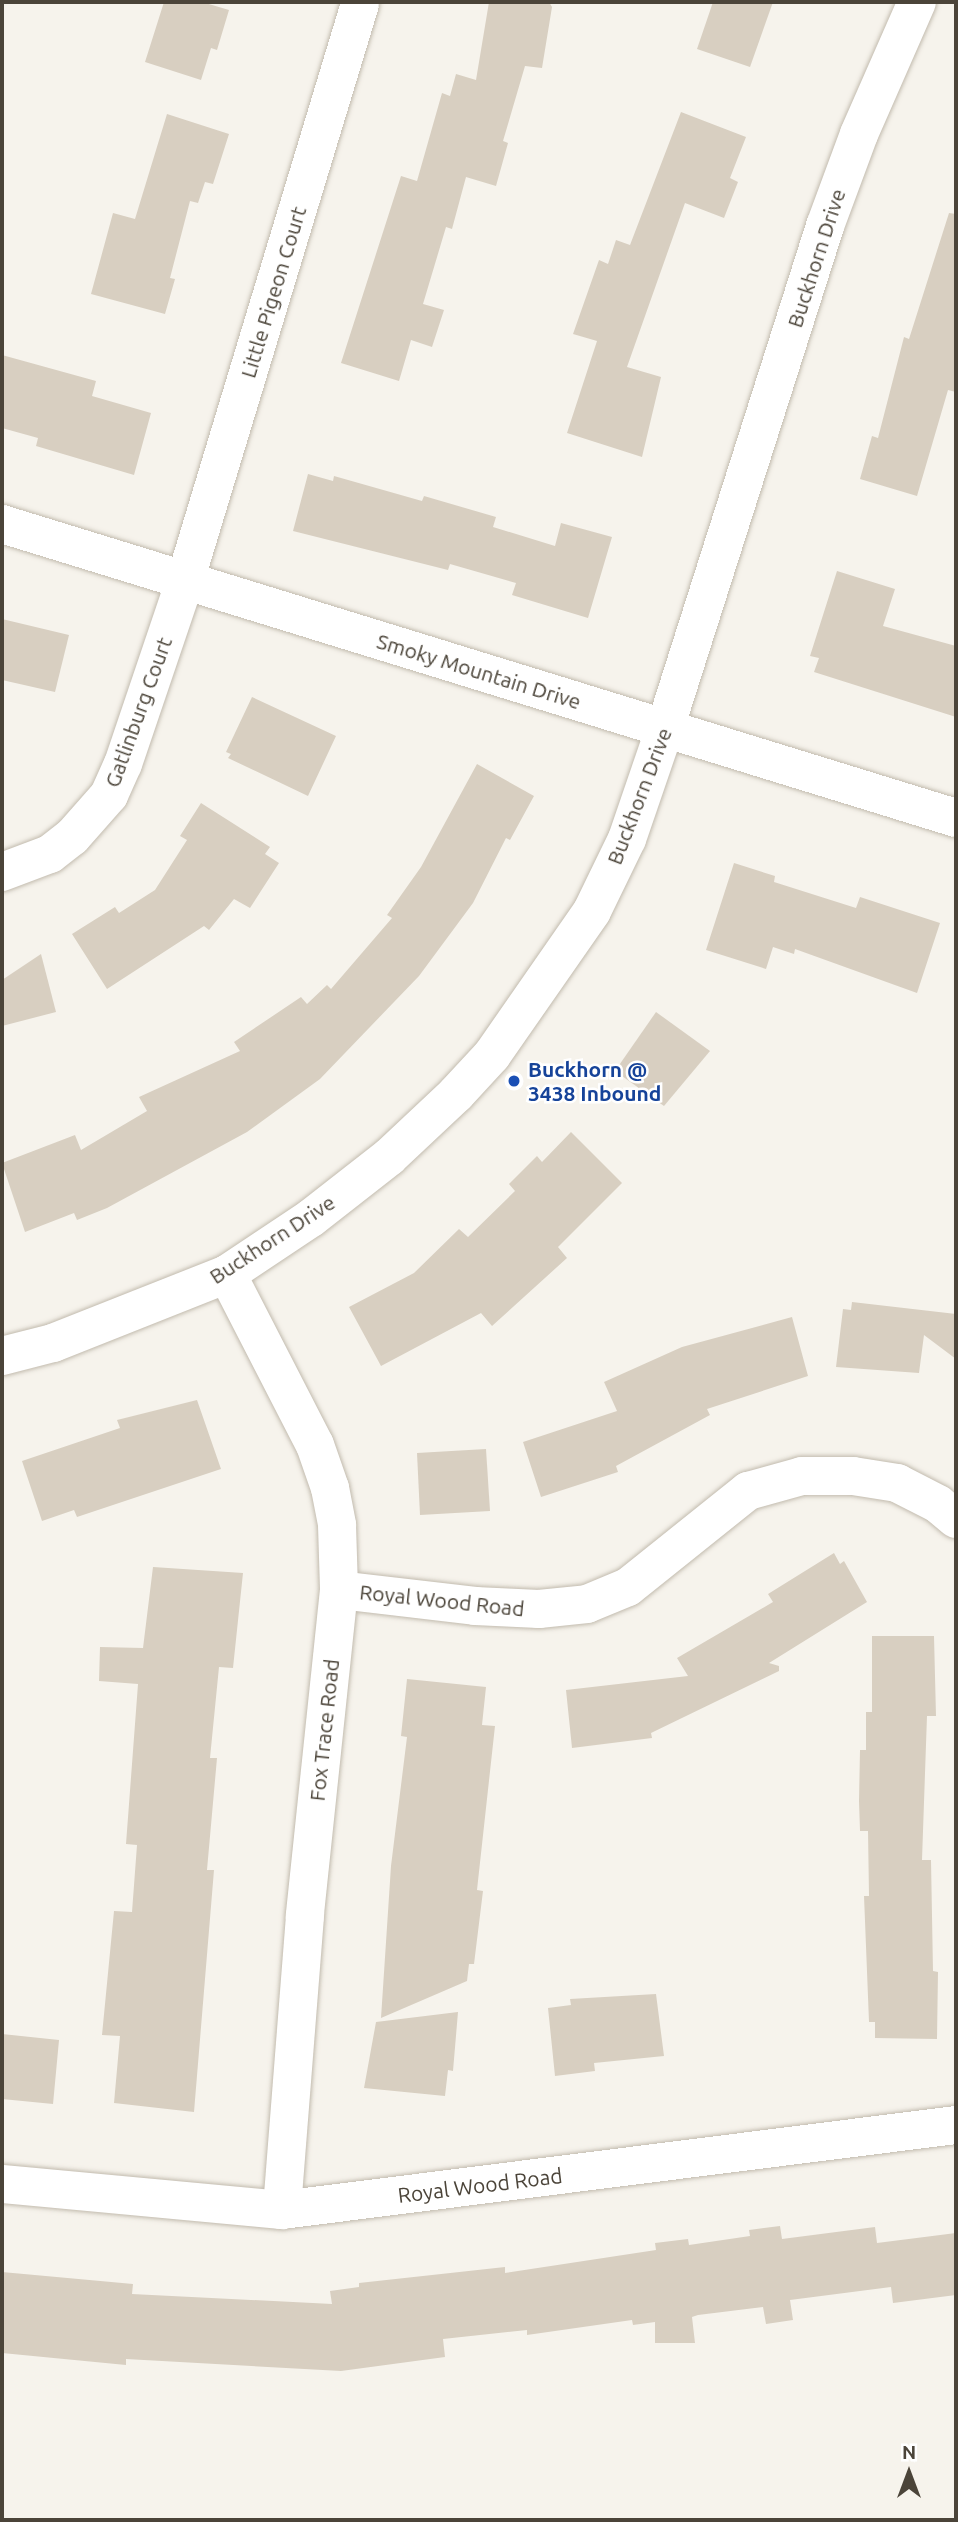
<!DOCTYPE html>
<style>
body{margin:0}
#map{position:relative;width:958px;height:2522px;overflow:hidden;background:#f6f3ec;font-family:Ubuntu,sans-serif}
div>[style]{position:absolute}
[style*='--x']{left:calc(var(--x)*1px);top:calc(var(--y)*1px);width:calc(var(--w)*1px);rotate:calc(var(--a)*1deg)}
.building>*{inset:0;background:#d8cfc1}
.roads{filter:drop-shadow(0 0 2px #c2bbae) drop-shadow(0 0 2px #c2bbae)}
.minor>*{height:38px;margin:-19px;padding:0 19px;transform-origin:19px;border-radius:19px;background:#fff}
.dots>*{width:19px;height:19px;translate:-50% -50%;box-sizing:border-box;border:4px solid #fff;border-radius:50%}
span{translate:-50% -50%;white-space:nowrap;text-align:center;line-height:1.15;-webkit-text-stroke:5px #fff;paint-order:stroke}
.street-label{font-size:21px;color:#4b4439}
.transit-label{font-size:21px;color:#164399;font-weight:700}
.left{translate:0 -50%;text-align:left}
.frame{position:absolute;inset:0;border:4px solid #4b4439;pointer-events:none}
.north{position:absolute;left:874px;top:2438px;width:70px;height:70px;-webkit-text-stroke:5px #fff;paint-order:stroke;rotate:0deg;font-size:19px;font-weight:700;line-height:28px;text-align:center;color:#4b4439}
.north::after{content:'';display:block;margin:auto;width:24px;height:32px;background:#4b4439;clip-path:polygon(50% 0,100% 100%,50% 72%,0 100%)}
</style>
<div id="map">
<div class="building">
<div style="clip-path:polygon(164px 2px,202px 2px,229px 10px,217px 50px,211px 48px,201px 80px,145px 62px)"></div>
<div style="clip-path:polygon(489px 2px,549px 2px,552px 7px,542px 68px,525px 66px,503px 141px,508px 143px,496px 186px,466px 177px,452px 229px,446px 227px,423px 304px,444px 310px,432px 347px,411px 340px,399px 381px,341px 363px,401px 176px,417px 181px,442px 93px,450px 96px,456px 74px,476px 80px)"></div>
<div style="clip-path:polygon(713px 2px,773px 2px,750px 67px,697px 49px)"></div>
<div style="clip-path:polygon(681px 112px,746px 137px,730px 178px,738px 182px,724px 218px,685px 203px,627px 367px,661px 377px,642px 457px,567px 433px,597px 341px,573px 334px,599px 260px,608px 264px,616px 240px,630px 245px)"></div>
<div style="clip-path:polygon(167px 114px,229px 134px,213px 184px,205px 182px,198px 203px,190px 201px,170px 278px,175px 279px,165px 314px,91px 294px,113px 213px,135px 219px)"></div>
<div style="clip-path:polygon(949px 213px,956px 214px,956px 392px,948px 390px,917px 496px,860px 479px,872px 436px,878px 438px,904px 337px,909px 339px)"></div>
<div style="clip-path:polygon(2px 355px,96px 381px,92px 396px,151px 413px,134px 475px,36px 446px,38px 438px,2px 428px)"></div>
<div style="clip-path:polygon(308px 474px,333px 481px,334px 476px,422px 501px,424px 496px,496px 517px,493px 527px,555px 546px,561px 523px,612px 537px,588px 618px,512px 595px,516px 583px,450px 564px,448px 570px,293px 531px)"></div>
<div style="clip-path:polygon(837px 571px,895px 589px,883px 626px,956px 646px,956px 717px,814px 672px,819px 658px,810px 656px)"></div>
<div style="clip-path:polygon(2px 619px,69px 635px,55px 692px,2px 680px)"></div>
<div style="clip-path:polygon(252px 697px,336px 736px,308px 796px,228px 758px,231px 754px,226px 752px)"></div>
<div style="clip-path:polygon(477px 764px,534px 796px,510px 840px,506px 838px,473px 903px,419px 976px,320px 1079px,247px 1132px,107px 1208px,77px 1220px,74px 1213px,25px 1232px,2px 1163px,75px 1135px,81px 1150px,147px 1111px,139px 1097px,240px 1051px,234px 1042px,301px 997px,307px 1004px,327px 985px,331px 989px,392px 918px,387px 915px,421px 867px)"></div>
<div style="clip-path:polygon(201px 803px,270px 847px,265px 854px,279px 863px,250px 908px,234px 899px,209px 930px,204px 926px,107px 989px,72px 934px,115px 907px,119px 913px,155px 890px,187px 840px,180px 836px)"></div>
<div style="clip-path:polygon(734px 863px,775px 876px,774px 882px,856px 908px,860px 897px,940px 923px,917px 993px,795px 949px,794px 954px,773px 947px,766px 969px,706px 950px)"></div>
<div style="clip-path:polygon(41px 954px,56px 1012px,2px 1026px,2px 980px)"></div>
<div style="clip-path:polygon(656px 1012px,710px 1051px,664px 1106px,615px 1071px)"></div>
<div style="clip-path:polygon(571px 1132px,622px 1183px,558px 1247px,567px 1258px,492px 1326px,481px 1313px,381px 1366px,349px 1307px,414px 1273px,459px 1229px,468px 1237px,515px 1191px,509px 1184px,537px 1156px,542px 1162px)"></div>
<div style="clip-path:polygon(852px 1302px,956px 1314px,956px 1359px,924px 1335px,919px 1373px,836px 1367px,843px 1309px,851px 1310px)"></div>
<div style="clip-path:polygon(792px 1317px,808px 1376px,707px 1409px,710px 1415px,616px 1466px,618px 1472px,541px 1497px,523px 1442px,617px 1411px,604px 1382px,682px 1347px)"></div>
<div style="clip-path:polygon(197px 1400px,221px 1469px,77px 1517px,74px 1510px,42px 1521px,22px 1461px,120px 1428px,117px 1420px)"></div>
<div style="clip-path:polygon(486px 1449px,490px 1511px,420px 1515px,417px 1453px)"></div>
<div style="clip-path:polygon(834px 1553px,840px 1564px,844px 1561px,867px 1602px,769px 1663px,779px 1666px,779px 1671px,651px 1733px,652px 1738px,572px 1748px,566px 1690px,688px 1676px,677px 1658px,773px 1602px,768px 1594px)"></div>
<div style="clip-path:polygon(153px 1567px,243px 1573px,233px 1668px,219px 1667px,210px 1758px,217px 1758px,207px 1870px,214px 1870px,194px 2112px,114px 2103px,120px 2036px,102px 2035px,114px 1911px,132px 1912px,137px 1845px,126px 1844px,138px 1684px,99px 1681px,100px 1647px,143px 1648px)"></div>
<div style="clip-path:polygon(872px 1636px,934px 1636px,936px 1716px,927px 1716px,922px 1860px,931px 1860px,933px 1971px,938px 1972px,937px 2039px,875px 2038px,875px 2022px,869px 2022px,864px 1896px,869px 1896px,868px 1831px,860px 1831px,859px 1801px,860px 1750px,866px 1750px,866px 1712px,872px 1712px)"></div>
<div style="clip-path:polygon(407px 1679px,486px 1687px,482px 1725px,495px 1726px,477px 1890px,483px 1891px,474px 1964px,469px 1964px,467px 1981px,381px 2018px,391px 1866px,407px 1737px,401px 1736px)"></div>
<div style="clip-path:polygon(656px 1994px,664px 2056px,594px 2063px,595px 2071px,555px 2076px,548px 2008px,571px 2005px,570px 1999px)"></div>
<div style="clip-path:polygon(458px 2012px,453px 2071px,448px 2070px,445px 2096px,364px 2088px,376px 2022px)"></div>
<div style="clip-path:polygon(2px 2034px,59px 2040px,53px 2104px,2px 2099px)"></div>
<div style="clip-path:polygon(780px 2226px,782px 2239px,875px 2227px,877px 2243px,956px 2233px,956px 2295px,893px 2303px,891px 2287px,790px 2300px,793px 2320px,766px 2324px,763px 2307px,698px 2315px,692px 2317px,695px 2343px,655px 2343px,655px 2322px,633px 2325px,632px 2320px,527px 2335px,527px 2330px,443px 2339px,445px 2357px,341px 2371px,126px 2359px,126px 2365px,2px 2353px,2px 2272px,133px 2284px,132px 2294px,332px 2304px,330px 2291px,359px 2287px,359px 2283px,505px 2267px,505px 2273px,656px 2250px,655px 2243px,688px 2239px,689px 2245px,750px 2236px,749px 2230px)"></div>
</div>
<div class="roads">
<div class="minor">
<div style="--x:2;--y:524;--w:998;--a:17.13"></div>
<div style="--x:2;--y:872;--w:51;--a:-20.6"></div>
<div style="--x:50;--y:854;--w:28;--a:-38"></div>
<div style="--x:72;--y:837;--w:56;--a:-48.6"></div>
<div style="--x:109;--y:795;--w:34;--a:-66"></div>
<div style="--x:123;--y:764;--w:193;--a:-71.3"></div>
<div style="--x:185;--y:581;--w:603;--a:-73.13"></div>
<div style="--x:227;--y:1274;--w:192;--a:62.8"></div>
<div style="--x:315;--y:1445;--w:46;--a:70.8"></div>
<div style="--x:330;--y:1488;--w:38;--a:79"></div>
<div style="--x:337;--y:1525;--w:65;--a:88.2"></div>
<div style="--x:339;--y:1590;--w:328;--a:96"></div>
<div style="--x:305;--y:1916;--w:295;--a:94.5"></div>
<div style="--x:2;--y:1356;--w:53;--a:-14.3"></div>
<div style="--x:53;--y:1343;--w:187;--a:-21.6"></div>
<div style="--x:227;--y:1274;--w:101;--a:-33.7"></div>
<div style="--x:311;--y:1218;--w:99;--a:-38"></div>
<div style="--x:389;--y:1157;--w:92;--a:-43.2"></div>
<div style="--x:456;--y:1094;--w:53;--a:-47.3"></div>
<div style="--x:492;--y:1055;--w:175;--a:-55.2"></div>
<div style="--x:592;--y:911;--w:80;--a:-64.1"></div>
<div style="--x:627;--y:839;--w:117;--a:-71.1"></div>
<div style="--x:665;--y:728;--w:527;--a:-72.32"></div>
<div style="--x:825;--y:226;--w:98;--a:-69.7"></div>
<div style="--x:859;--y:134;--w:144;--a:-66.3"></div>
<div style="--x:339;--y:1590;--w:137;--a:6.7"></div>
<div style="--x:475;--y:1606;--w:64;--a:2.7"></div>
<div style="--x:539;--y:1609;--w:48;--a:-5.9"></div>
<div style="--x:587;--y:1604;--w:44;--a:-22.5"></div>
<div style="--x:628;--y:1587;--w:154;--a:-38.7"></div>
<div style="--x:748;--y:1491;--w:56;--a:-15.5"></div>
<div style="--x:802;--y:1476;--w:51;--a:0"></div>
<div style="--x:853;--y:1476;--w:45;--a:9"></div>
<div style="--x:897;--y:1483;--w:46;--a:27.1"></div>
<div style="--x:938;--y:1504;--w:23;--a:40"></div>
<div style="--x:2;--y:2184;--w:281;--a:5.3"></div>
<div style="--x:282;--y:2210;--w:679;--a:-7.19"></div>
</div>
</div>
<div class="dots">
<div style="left:514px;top:1081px;background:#1a4fb4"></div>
</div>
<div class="street-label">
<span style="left:816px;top:258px;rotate:-72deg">Buckhorn Drive</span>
<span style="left:273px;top:292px;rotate:-73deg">Little Pigeon Court</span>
<span style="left:479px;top:671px;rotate:17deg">Smoky Mountain Drive</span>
<span style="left:138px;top:712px;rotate:-70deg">Gatlinburg Court</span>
<span style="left:639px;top:796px;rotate:-69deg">Buckhorn Drive</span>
<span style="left:272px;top:1239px;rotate:-33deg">Buckhorn Drive</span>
<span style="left:442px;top:1600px;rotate:6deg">Royal Wood Road</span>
<span style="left:324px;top:1730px;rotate:-84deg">Fox Trace Road</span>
<span style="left:480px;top:2185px;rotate:-7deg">Royal Wood Road</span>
</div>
<div class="transit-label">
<span class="left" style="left:528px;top:1081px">Buckhorn @<br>3438 Inbound</span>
</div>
<div class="frame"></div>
<div class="north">N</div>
</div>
